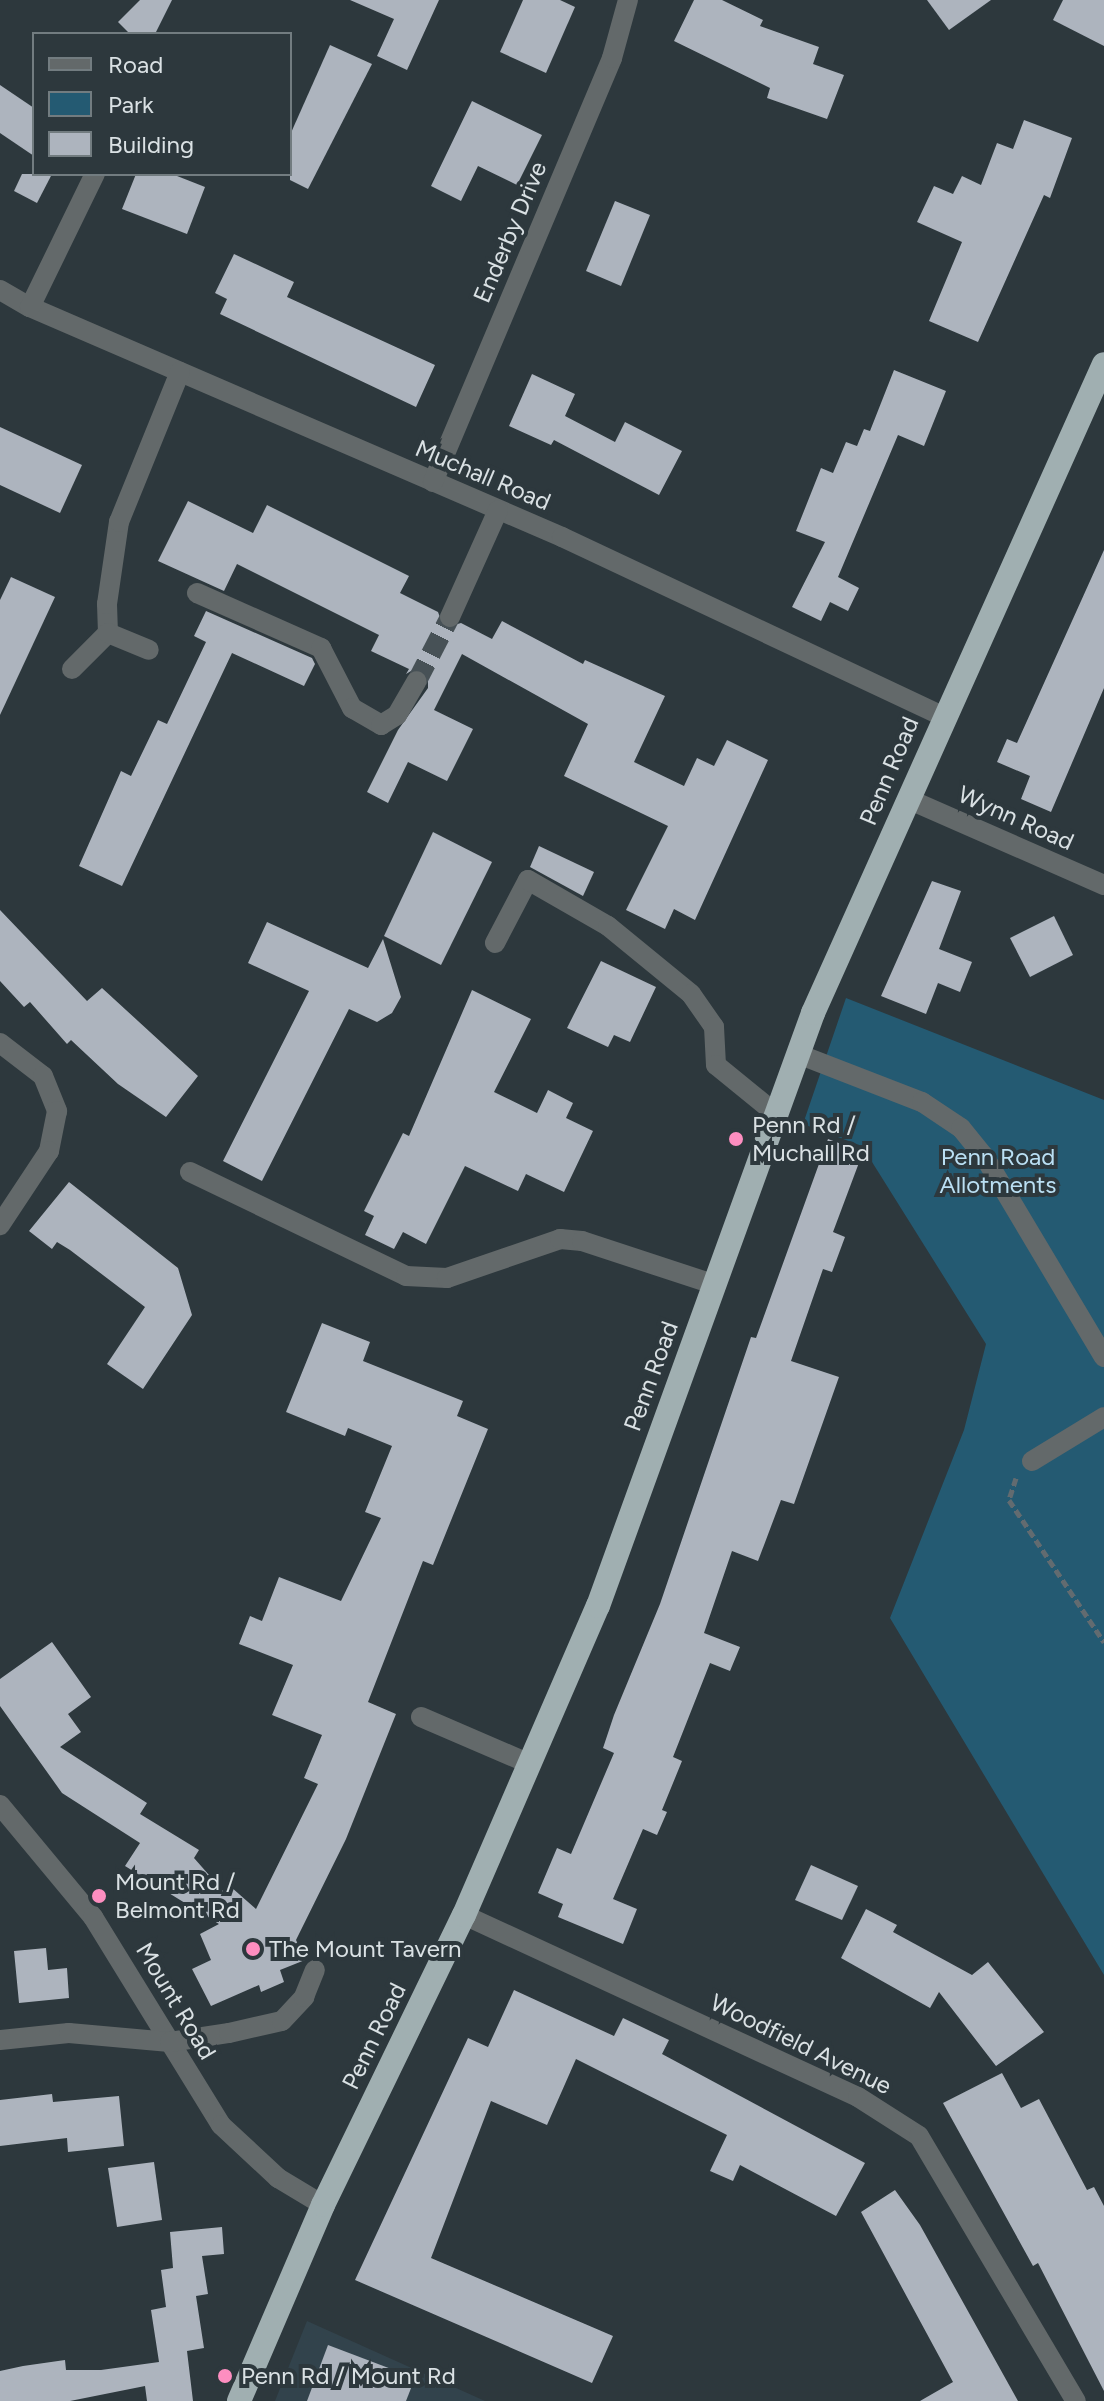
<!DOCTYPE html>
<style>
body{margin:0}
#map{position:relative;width:1104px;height:2401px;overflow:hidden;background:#2d383d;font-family:Figtree,sans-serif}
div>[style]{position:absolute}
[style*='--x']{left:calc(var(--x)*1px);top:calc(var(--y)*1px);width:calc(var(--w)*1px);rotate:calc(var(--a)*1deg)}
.built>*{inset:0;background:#32434c}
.green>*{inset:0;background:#245a72}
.building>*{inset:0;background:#adb4be}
.minor-tunnel>*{height:20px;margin-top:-10px;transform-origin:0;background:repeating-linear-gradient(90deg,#475156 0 20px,transparent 0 30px)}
.path>*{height:5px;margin-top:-2.5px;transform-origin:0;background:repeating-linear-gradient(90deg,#626b70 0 8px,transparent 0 12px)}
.minor>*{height:20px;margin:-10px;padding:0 10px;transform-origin:10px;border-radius:10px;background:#63696a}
.highway>*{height:24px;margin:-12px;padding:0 12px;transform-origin:12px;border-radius:12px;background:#a0afb1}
.dots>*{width:22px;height:22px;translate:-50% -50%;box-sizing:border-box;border:4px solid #2d383d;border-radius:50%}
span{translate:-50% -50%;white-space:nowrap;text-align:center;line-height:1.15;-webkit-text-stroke:8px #2d383d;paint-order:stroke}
.street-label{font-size:24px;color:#dae1e4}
.poi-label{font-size:24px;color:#dae1e4}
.left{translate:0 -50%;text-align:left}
.park-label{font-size:24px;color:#badff3}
.legend{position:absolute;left:32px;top:32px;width:260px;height:144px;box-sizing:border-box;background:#2d383d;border:2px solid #727c80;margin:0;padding:10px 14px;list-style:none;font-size:24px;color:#dae1e4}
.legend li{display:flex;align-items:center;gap:16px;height:40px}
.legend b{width:40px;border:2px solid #727c80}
</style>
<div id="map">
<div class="built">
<div style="clip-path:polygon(307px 2321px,485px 2401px,275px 2401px)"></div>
</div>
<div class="green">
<div style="clip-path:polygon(846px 998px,1104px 1100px,1104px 1975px,890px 1618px,964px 1430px,986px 1344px,862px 1146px,803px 1124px)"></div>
</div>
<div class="building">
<div style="clip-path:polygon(140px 0,172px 0,155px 34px,130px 34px,118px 22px)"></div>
<div style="clip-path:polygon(350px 0,439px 0,407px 70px,377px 56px,394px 19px)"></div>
<div style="clip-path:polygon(523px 0,560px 0,575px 7px,546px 73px,500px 52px)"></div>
<div style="clip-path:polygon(694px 0,722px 0,763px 20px,760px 26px,819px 47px,813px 64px,844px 75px,827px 119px,767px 98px,770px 88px,674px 41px)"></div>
<div style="clip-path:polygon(927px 0,991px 0,949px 30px)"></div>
<div style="clip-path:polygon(1063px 0,1104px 0,1104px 46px,1053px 20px)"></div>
<div style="clip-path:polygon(330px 45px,372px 64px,308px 189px,290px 180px,290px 135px)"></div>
<div style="clip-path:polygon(0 85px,34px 108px,34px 156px,0 133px)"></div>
<div style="clip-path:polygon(472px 101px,542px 135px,517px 185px,478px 166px,461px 201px,431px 186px)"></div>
<div style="clip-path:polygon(1024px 120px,1072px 138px,1050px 198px,1044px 195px,978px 342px,929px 321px,962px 242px,917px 222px,934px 186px,953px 194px,962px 176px,981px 185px,997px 143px,1013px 149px)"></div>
<div style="clip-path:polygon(22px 174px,52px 174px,37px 203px,14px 191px)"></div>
<div style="clip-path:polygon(136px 174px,172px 174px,205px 187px,187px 234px,122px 209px)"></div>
<div style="clip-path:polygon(615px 201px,650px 215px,621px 286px,586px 271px)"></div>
<div style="clip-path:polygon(234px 254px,294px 282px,287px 297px,435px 365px,416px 407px,220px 314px,227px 299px,215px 293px)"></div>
<div style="clip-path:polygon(894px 370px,946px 391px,924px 446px,898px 435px,838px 577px,859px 588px,848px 611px,830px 602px,821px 621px,792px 607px,825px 542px,796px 531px,821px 468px,833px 473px,846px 442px,857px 446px,864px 429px,870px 431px)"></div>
<div style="clip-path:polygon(532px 374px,575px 394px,565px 416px,615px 442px,625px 422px,682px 451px,659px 495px,554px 440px,551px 445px,509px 426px)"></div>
<div style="clip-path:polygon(0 427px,82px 465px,60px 513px,0 485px)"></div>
<div style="clip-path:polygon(188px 501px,253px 533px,267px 505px,409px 576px,400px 593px,438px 612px,444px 628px,461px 623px,492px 639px,502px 621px,583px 664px,585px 660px,665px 696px,634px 762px,684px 786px,697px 758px,714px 766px,727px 740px,768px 760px,695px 920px,674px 909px,665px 929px,626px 910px,668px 826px,564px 776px,588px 724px,462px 654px,434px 710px,473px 729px,447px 781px,408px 762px,388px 803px,367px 792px,398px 730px,428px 688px,428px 674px,416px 668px,406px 674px,409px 669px,371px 651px,379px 635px,237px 564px,224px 591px,158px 561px)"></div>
<div style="clip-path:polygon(1104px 550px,1104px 688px,1051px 812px,1021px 799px,1030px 776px,997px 762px,1007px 739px,1017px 743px)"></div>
<div style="clip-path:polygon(11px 577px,55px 597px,0 715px,0 600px)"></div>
<div style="clip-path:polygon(206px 611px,312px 658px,315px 664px,304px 686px,232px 653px,122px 886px,79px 866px,121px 771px,131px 776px,158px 720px,167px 724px,206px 642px,194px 636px)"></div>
<div style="clip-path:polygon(433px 832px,492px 862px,441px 965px,384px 936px)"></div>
<div style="clip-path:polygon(539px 846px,594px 872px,583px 896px,530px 867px)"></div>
<div style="clip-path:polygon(932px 881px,961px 891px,939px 949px,972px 962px,960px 992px,938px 983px,926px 1014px,881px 996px)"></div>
<div style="clip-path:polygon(0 910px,87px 1001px,102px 988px,198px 1076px,166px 1117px,118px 1084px,71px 1040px,67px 1044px,30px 1002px,24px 1007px,0 981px)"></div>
<div style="clip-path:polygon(1054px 916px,1073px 955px,1030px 977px,1010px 938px)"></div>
<div style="clip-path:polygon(267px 922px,368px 968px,383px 939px,401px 997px,392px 1013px,377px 1022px,349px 1009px,262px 1181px,223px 1161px,309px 991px,248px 963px)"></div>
<div style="clip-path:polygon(601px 961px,656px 987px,630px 1042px,614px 1035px,608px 1047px,567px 1028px)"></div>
<div style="clip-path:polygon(472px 990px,531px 1019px,494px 1092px,537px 1113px,548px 1090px,573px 1103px,566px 1118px,593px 1131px,564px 1192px,526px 1174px,518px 1191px,465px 1166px,426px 1244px,403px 1232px,394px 1249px,365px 1235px,374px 1216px,364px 1211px,403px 1133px,409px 1136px)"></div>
<div style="clip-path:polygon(828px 1139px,863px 1152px,833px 1232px,845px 1237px,832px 1272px,823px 1269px,791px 1361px,839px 1377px,794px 1504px,781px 1500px,758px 1561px,732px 1551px,704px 1633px,740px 1647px,730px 1671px,710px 1663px,673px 1757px,682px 1761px,662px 1810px,667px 1812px,657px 1835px,643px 1829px,613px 1899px,637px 1909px,623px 1944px,558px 1917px,563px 1904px,538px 1893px,557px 1848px,571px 1854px,614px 1753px,603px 1748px,614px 1715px,660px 1604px,751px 1337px,756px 1338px)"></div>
<div style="clip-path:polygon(69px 1182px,178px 1268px,192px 1315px,143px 1389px,107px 1364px,145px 1307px,70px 1250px,57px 1242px,52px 1249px,29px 1231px)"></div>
<div style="clip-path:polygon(322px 1323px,370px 1342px,363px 1361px,463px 1401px,457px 1416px,488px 1429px,433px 1565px,423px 1561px,368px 1702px,396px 1714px,346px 1839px,296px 1940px,305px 1960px,280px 1970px,284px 1982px,261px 1992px,259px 1985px,211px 2006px,192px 1969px,211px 1960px,200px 1934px,219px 1924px,125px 1866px,140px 1843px,62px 1793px,0 1706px,0 1679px,52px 1642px,91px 1697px,68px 1714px,81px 1732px,60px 1747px,147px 1803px,140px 1814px,199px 1850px,194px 1858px,224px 1892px,231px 1887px,256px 1909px,318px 1784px,304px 1778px,322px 1735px,272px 1715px,293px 1665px,239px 1644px,250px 1616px,262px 1621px,279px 1577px,341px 1601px,381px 1518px,365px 1512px,392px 1446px,348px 1428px,345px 1436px,286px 1412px)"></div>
<div style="clip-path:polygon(811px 1865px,858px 1886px,842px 1920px,795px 1900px)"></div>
<div style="clip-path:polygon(866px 1909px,897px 1925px,893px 1932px,972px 1975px,988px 1962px,1044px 2032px,996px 2066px,939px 1992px,930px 2008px,841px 1958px)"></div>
<div style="clip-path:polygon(46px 1948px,48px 1970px,67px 1968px,69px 1998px,19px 2003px,14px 1951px)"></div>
<div style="clip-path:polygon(514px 1990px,614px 2036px,623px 2018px,669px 2040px,662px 2054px,865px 2163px,836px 2216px,740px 2165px,733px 2181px,710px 2171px,727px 2135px,576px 2059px,547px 2125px,491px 2101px,431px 2258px,613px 2336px,592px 2383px,355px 2280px,468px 2038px,488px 2047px)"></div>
<div style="clip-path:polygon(1002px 2073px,1021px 2108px,1039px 2099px,1087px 2190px,1094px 2187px,1104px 2206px,1104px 2391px,1038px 2263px,1033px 2266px,943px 2103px)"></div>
<div style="clip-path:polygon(52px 2094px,53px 2102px,119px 2096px,124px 2146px,68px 2152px,67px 2138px,0 2146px,0 2100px)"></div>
<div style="clip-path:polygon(154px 2162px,162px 2220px,117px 2227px,108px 2168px)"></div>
<div style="clip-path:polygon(895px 2190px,920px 2225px,1018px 2401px,920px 2401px,953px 2382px,861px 2212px)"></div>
<div style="clip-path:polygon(222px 2227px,224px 2254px,202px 2256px,208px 2294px,196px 2296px,204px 2348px,187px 2351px,193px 2401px,147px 2401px,145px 2386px,70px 2401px,0 2401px,0 2371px,23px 2366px,65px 2360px,66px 2370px,101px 2370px,159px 2362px,151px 2310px,166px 2307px,161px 2270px,173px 2268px,170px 2232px)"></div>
<div style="clip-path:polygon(328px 2345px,415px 2378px,406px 2401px,307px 2401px)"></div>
</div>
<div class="minor-tunnel">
<div style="--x:417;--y:681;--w:72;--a:-62.7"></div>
</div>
<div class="path">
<div style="--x:1016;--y:1478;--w:23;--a:108"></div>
<div style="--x:1009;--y:1500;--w:171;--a:56.2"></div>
</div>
<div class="minor">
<div style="--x:0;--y:290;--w:34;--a:30"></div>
<div style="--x:30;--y:307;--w:580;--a:23.38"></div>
<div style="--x:562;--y:537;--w:421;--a:25.2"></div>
<div style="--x:30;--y:307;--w:148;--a:-64"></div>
<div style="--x:433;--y:482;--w:460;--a:-67.1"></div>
<div style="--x:612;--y:58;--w:60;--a:-74.6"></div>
<div style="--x:197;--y:593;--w:136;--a:23.9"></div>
<div style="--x:321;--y:648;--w:68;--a:62.7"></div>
<div style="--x:352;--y:708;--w:34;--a:30"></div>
<div style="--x:381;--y:725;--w:19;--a:-32"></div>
<div style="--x:397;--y:715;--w:39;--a:-60"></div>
<div style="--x:450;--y:617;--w:117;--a:-65.8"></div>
<div style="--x:108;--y:633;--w:29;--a:-92"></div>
<div style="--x:107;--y:604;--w:83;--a:-81.7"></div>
<div style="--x:119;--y:522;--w:162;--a:-67.9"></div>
<div style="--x:72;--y:669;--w:51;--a:-45"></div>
<div style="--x:108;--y:633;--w:44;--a:22.5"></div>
<div style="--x:908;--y:799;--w:214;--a:23.7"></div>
<div style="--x:495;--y:943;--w:71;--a:-62.4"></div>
<div style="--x:528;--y:880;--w:92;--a:29.9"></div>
<div style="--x:608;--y:926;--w:107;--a:39.3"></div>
<div style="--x:691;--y:994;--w:40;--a:55.1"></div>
<div style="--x:714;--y:1027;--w:38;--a:87"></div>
<div style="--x:716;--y:1065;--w:77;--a:39.2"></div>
<div style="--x:0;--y:1043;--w:54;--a:37.5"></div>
<div style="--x:43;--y:1076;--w:38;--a:68"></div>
<div style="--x:57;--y:1111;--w:41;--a:101.3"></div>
<div style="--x:49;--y:1151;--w:89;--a:123.5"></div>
<div style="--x:798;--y:1054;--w:133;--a:21.2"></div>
<div style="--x:922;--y:1102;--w:47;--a:33.7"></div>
<div style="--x:961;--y:1128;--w:36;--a:51"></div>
<div style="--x:984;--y:1156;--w:234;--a:59.2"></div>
<div style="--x:190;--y:1172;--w:240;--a:25.7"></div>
<div style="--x:406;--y:1276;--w:41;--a:2.8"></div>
<div style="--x:447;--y:1278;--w:120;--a:-19"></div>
<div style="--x:560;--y:1239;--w:22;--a:5"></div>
<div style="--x:582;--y:1241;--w:138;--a:18.2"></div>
<div style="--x:1032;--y:1461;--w:84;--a:-31.4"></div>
<div style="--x:421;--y:1717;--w:119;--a:23.3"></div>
<div style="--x:0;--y:1805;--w:146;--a:50.3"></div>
<div style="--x:93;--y:1917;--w:244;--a:58.4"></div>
<div style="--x:221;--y:2125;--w:78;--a:42.9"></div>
<div style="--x:278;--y:2178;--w:52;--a:31"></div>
<div style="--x:464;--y:1915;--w:434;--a:24.8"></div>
<div style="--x:858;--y:2097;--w:72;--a:32.6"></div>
<div style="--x:919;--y:2136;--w:308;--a:59.4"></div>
<div style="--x:0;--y:2040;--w:69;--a:-5.8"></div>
<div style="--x:69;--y:2033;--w:101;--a:5.1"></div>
<div style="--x:170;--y:2042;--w:60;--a:-8.7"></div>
<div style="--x:229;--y:2033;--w:54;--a:-12.8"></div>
<div style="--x:282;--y:2021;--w:33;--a:-47"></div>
<div style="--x:304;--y:1997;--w:29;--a:-68"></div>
</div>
<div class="highway">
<div style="--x:239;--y:2401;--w:213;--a:-66.8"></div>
<div style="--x:323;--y:2205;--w:322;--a:-64.1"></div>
<div style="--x:464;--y:1915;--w:337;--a:-66.6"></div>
<div style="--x:598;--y:1606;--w:631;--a:-70.07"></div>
<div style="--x:813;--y:1013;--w:711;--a:-65.85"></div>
</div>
<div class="dots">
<div style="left:736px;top:1139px;background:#fd8ec0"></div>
<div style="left:99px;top:1896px;background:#fd8ec0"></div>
<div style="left:253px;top:1949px;background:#fd8ec0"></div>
<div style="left:225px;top:2376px;background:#fd8ec0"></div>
</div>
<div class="street-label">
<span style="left:510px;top:232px;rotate:-67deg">Enderby Drive</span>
<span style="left:483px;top:475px;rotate:23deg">Muchall Road</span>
<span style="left:889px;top:771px;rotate:-67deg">Penn Road</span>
<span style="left:1016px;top:818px;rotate:24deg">Wynn Road</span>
<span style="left:651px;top:1376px;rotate:-70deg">Penn Road</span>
<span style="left:176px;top:2001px;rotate:59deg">Mount Road</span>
<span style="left:374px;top:2036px;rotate:-64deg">Penn Road</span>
<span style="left:801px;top:2044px;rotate:26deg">Woodfield Avenue</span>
</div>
<div class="poi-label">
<span class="left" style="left:752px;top:1139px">Penn Rd /<br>Muchall Rd</span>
<span class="left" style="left:115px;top:1896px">Mount Rd /<br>Belmont Rd</span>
<span class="left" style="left:269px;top:1949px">The Mount Tavern</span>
<span class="left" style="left:241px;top:2376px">Penn Rd / Mount Rd</span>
</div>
<div class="park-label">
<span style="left:998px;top:1171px">Penn Road<br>Allotments</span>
</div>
<ul class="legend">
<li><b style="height:10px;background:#63696a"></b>Road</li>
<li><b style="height:22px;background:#245a72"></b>Park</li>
<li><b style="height:22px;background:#adb4be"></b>Building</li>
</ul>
</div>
